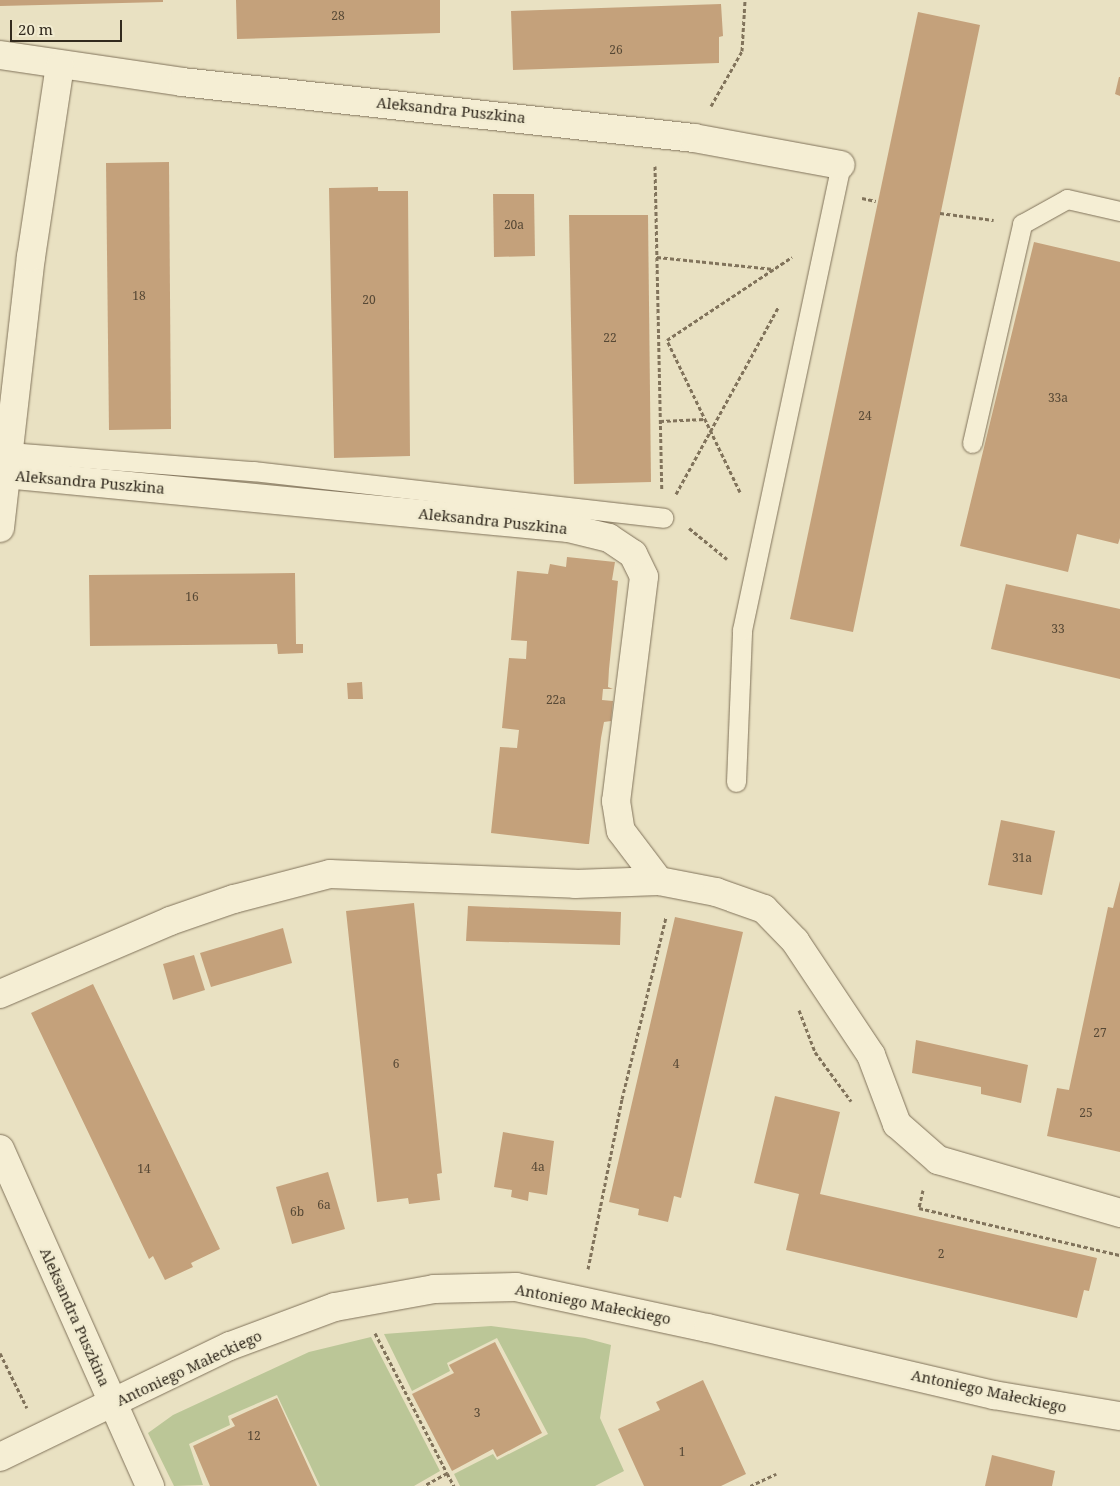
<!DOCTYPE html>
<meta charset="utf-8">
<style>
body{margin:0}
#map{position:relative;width:1120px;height:1486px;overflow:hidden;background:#e9e1c2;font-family:"Noto Serif",serif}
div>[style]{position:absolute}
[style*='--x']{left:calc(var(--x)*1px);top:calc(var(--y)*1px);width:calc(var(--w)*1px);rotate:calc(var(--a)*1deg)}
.green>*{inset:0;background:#bbc697}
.building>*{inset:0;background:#c4a17b}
.path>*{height:3px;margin-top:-1.5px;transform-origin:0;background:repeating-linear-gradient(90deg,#81735b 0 4px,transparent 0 6.5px)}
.roads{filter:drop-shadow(0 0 1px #81735b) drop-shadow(0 0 1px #81735b)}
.service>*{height:19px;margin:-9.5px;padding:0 9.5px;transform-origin:9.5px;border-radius:9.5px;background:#f5eed4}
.minor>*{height:28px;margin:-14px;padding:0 14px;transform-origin:14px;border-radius:14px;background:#f5eed4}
span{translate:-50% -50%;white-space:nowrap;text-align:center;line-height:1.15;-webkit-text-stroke:4.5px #f1ebd0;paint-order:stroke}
.number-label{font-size:12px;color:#564835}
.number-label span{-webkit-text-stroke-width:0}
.street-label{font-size:15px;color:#322a1e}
.scale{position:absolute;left:10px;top:20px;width:112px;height:22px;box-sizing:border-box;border:2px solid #322a1e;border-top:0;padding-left:6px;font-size:15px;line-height:18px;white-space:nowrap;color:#322a1e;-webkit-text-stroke:4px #f1ebd0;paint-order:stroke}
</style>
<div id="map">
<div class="green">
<div style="clip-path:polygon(491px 1326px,585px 1338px,611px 1345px,600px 1418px,624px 1471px,595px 1486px,460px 1486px,454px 1474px,493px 1454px,497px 1460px,548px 1434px,497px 1338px,447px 1363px,450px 1371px,412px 1391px,384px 1334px)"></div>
<div style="clip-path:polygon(371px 1337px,440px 1471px,414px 1486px,320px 1486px,277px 1395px,228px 1416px,230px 1425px,189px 1444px,203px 1485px,174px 1486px,148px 1433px,173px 1415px,309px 1352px)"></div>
</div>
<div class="building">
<div style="clip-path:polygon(0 0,163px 0,163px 2px,0 6px)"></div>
<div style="clip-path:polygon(236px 0,440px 0,440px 33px,237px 39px)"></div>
<div style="clip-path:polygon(721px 4px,723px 36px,719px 37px,719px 63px,513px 70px,511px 11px)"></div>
<div style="clip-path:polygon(918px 12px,980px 25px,853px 632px,790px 619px)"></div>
<div style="clip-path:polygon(1119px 77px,1120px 77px,1120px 96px,1115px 94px)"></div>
<div style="clip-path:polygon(169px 162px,171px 429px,109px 430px,106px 163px)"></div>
<div style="clip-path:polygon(378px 187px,378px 191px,408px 191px,410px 456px,334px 458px,329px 188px)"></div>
<div style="clip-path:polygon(493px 194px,534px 194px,535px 256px,494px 257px)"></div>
<div style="clip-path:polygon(569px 215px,648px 215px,651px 482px,574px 484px)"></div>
<div style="clip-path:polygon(1034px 242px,1120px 262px,1120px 538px,1118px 544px,1077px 534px,1068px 572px,960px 546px)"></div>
<div style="clip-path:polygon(567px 557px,615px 562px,612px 580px,618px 581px,609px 669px,608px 687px,613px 689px,603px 689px,602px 700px,613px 701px,611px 721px,604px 722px,601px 738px,589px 844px,586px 844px,491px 833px,500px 747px,517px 748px,519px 730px,502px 728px,509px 658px,526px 659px,527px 641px,511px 640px,517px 571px,548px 574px,550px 564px,566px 567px)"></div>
<div style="clip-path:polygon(295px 573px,296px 644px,303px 644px,303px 653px,278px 654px,277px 644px,90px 646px,89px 575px)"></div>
<div style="clip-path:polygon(1006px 584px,1120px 609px,1120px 679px,991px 649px)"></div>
<div style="clip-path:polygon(362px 682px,363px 699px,348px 699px,347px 683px)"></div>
<div style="clip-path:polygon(1001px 820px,1055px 831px,1042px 895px,988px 885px)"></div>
<div style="clip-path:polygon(1120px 881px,1120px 1152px,1047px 1136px,1057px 1088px,1069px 1090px,1108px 907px,1113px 908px)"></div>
<div style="clip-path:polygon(414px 903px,442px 1173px,437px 1174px,440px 1200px,409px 1204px,408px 1198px,377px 1202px,346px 911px)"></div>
<div style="clip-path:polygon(468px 906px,621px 912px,620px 945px,466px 941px)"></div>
<div style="clip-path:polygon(675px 917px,743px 932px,681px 1198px,674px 1196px,668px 1222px,638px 1215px,639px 1209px,609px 1202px)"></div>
<div style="clip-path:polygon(283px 928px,292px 963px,211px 987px,200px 953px)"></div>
<div style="clip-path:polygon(194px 955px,205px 990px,173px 1000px,163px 964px)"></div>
<div style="clip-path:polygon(93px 984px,220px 1249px,191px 1263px,193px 1267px,165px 1280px,153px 1256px,149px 1259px,31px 1013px)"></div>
<div style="clip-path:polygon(916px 1040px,1028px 1065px,1021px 1103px,981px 1094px,981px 1087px,912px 1073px)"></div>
<div style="clip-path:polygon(775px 1096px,840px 1112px,820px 1194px,1097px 1258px,1089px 1291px,1084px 1290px,1077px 1318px,786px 1250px,799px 1194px,754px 1183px)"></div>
<div style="clip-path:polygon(503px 1132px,554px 1141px,547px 1195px,529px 1192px,528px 1201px,511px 1197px,512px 1190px,494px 1187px)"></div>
<div style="clip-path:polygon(328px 1172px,345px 1229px,292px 1244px,276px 1187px)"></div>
<div style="clip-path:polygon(495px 1342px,542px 1433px,497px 1457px,493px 1449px,452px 1471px,412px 1394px,454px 1373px,449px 1365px)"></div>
<div style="clip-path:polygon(703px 1380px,746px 1474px,721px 1486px,644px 1486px,618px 1429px,660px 1410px,656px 1402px)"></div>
<div style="clip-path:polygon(277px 1398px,317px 1486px,210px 1486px,193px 1446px,235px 1426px,231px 1419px)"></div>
<div style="clip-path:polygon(992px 1455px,1055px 1471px,1052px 1486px,985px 1486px)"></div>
</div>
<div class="path">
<div style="--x:711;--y:106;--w:63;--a:-60.6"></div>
<div style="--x:742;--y:51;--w:51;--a:-86.6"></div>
<div style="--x:655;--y:166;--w:324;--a:88.8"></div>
<div style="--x:862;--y:198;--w:14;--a:12"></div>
<div style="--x:940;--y:213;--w:54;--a:7.4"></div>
<div style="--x:657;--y:257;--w:117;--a:5.9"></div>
<div style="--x:660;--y:421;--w:45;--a:-2.5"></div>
<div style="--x:740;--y:492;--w:169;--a:-115.7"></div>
<div style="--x:667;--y:340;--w:150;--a:-33.6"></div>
<div style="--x:676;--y:494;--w:214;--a:-61.3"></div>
<div style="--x:689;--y:528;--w:49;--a:39.2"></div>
<div style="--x:799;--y:1010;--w:45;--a:69.1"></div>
<div style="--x:815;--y:1052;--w:61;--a:53.7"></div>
<div style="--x:923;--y:1190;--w:18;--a:103"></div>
<div style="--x:919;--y:1208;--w:206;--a:13.2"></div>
<div style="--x:588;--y:1269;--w:173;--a:-78.7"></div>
<div style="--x:622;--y:1099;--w:187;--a:-76.4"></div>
<div style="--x:375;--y:1333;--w:157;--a:62.8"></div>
<div style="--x:447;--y:1473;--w:26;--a:151"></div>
<div style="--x:0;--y:1353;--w:61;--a:63.9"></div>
<div style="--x:447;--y:1473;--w:15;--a:62"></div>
<div style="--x:750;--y:1486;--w:29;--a:-25"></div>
</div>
<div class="roads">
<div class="service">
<div style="--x:972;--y:443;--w:225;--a:-77.1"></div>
<div style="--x:1022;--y:224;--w:51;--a:-29.1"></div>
<div style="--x:1067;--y:199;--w:54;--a:12.8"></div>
<div style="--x:9;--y:452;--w:245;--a:4.5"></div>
<div style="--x:253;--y:471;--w:413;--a:6.5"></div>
<div style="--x:736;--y:782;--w:152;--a:-87.7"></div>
<div style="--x:742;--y:630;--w:475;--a:-78"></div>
</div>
<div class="minor">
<div style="--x:0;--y:55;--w:184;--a:8.4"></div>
<div style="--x:182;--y:82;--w:515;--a:6.24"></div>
<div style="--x:694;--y:138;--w:149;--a:10.4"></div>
<div style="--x:5;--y:474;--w:566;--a:5.48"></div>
<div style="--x:568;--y:528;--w:42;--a:13.7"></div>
<div style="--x:609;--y:538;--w:29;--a:34"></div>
<div style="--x:633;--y:554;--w:25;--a:64"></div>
<div style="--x:644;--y:577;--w:226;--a:97.1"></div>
<div style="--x:616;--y:801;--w:30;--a:81"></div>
<div style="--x:621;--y:831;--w:63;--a:52.8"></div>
<div style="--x:0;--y:528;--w:273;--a:-83.5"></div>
<div style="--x:31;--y:257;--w:193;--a:-81.4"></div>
<div style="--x:0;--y:994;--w:185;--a:-23.2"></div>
<div style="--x:170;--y:921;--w:68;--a:-19"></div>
<div style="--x:234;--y:899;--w:99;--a:-14.6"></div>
<div style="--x:330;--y:874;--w:245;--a:2.3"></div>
<div style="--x:575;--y:884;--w:84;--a:-2"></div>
<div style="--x:659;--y:881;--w:58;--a:10.9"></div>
<div style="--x:716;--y:892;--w:51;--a:19.5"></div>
<div style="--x:764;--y:909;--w:45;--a:45.9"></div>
<div style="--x:795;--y:941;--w:137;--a:56.3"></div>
<div style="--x:871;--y:1055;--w:74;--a:69.4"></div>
<div style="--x:897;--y:1124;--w:55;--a:41.3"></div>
<div style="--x:938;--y:1160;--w:190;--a:16.2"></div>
<div style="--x:0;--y:1149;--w:369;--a:66"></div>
<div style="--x:0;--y:1457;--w:255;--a:-25.8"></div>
<div style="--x:230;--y:1346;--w:112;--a:-20.4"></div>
<div style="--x:335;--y:1307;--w:101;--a:-10.3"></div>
<div style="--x:434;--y:1289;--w:82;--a:-1.4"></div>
<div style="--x:516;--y:1287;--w:196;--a:12.1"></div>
<div style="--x:708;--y:1328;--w:294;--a:13.2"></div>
<div style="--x:994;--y:1395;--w:128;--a:9.5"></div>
</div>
</div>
<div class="number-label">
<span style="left:338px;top:16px">28</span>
<span style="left:616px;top:50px">26</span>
<span style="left:514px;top:225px">20a</span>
<span style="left:139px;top:296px">18</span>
<span style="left:369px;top:300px">20</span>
<span style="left:610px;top:338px">22</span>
<span style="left:1058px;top:398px">33a</span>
<span style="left:865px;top:416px">24</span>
<span style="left:192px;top:597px">16</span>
<span style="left:1058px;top:629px">33</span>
<span style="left:556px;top:700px">22a</span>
<span style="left:1022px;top:858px">31a</span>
<span style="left:1100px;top:1033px">27</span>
<span style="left:396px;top:1064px">6</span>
<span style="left:676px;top:1064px">4</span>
<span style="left:1086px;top:1113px">25</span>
<span style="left:538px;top:1167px">4a</span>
<span style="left:144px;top:1169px">14</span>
<span style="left:324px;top:1205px">6a</span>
<span style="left:297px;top:1212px">6b</span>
<span style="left:941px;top:1254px">2</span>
<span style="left:477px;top:1413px">3</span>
<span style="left:254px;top:1436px">12</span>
<span style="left:682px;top:1452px">1</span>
</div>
<div class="street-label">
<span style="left:451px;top:110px;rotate:6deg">Aleksandra Puszkina</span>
<span style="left:90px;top:482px;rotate:5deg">Aleksandra Puszkina</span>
<span style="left:493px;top:521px;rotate:6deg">Aleksandra Puszkina</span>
<span style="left:593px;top:1304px;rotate:11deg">Antoniego Małeckiego</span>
<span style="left:75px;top:1317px;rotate:66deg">Aleksandra Puszkina</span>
<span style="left:189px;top:1368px;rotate:-25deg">Antoniego Małeckiego</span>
<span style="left:989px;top:1391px;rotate:12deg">Antoniego Małeckiego</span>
</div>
<div class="scale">20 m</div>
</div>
